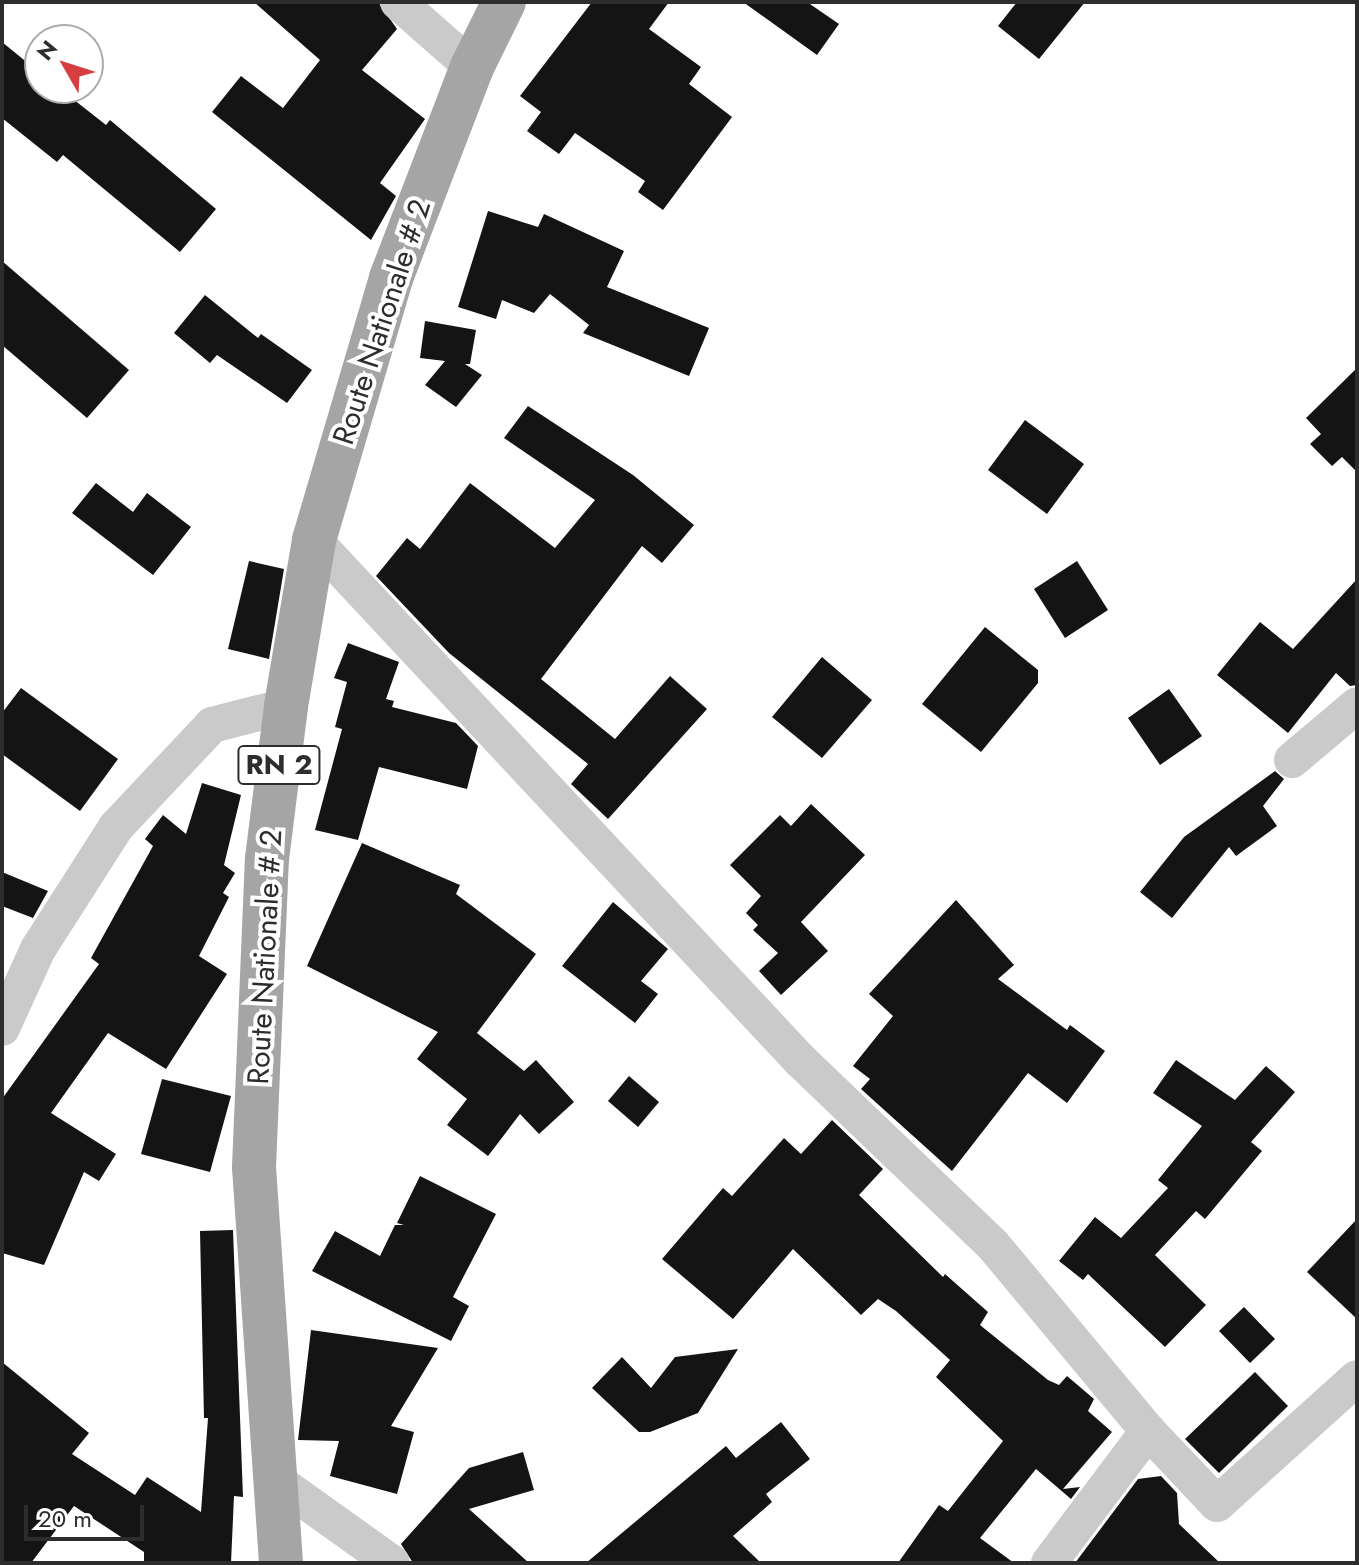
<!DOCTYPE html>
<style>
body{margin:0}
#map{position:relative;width:1359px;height:1565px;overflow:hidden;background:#fff;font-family:Jost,sans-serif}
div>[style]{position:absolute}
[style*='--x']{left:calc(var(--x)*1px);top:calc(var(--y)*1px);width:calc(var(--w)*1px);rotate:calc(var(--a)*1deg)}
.building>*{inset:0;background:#141414}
.minor>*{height:36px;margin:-18px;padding:0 18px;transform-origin:18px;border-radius:18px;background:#cacaca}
.primary>*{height:44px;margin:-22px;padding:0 22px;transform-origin:22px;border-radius:22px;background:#a5a5a5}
span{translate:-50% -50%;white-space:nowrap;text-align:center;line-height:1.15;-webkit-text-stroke:8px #fff;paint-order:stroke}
.shield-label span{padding:2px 6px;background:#fff;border:2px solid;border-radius:6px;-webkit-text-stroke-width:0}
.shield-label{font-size:28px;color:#2d2d2d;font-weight:700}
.street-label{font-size:30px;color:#2d2d2d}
.frame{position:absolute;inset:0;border:4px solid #2d2d2d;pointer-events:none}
.north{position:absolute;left:24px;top:24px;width:80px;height:80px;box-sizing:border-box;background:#fff;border:2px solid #ababab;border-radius:50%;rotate:309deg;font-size:22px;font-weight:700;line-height:32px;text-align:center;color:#2d2d2d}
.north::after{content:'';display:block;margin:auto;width:28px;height:36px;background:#d63e3f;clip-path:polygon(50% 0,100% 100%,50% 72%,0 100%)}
.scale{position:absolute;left:24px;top:1505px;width:120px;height:36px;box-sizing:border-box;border:4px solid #2d2d2d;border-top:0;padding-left:10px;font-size:24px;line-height:28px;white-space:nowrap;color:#2d2d2d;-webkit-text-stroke:6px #fff;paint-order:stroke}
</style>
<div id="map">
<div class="building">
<div style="clip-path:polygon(254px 2px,378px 2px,397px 29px,362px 70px,425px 119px,380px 183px,396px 196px,371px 240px,212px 112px,241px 76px,283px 108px,320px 60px)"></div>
<div style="clip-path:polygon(592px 2px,669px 2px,649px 29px,701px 67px,689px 84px,732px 117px,663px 210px,638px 192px,645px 181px,575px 133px,559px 154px,527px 131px,541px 112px,520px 96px)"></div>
<div style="clip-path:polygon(743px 2px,807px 2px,839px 24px,817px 55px)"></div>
<div style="clip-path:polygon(1017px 2px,1085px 2px,1039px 59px,998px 26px)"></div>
<div style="clip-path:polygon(2px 42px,40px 73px,40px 88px,59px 88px,106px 125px,110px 120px,216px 209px,180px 252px,63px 155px,57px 162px,2px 118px)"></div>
<div style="clip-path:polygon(488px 211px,538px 227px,544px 214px,624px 251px,607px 287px,709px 328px,689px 376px,583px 333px,589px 325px,550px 294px,534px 313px,502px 300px,496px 319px,458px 307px)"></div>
<div style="clip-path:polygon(2px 261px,129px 370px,87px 418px,2px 345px)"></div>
<div style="clip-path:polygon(205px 295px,258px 338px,261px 334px,312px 370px,287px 403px,217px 355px,210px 363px,174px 333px)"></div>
<div style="clip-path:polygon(425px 321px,476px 330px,470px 364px,465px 364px,482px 375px,456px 407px,425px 385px,445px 361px,420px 358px)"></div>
<div style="clip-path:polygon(1357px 368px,1357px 472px,1342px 457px,1332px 466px,1310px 444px,1321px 434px,1306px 418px)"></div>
<div style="clip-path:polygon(528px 406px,633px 475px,694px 525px,662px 563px,642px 546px,541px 679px,615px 739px,670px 676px,707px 709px,608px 819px,571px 784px,588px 764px,449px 653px,376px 576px,407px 538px,420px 549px,470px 483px,555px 548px,595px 500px,504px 438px)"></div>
<div style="clip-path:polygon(1025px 420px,1084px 464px,1047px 514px,988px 470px)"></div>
<div style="clip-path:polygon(96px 483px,133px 512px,147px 493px,191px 527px,153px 575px,72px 513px)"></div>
<div style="clip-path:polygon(249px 561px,284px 569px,269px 659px,228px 649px)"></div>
<div style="clip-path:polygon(1077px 561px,1108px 610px,1065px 638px,1034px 589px)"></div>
<div style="clip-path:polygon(1357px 579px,1357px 685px,1350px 686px,1336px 673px,1288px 733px,1217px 675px,1260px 622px,1293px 649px)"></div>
<div style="clip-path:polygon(985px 627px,1038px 670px,1038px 683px,981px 752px,922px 704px)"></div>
<div style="clip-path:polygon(348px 643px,399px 662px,386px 699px,394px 701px,392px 707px,456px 723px,478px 746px,467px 789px,379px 767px,358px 840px,315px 830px,342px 729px,335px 727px,347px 682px,334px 678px)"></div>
<div style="clip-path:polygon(822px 657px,872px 700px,822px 758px,772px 717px)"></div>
<div style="clip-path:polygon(21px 688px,118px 759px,80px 811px,2px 754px,2px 713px)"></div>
<div style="clip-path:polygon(1169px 689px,1202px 736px,1160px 765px,1128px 718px)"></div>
<div style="clip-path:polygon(1275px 771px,1284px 779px,1263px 806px,1277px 826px,1236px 856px,1229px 847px,1172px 918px,1140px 892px,1184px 837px)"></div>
<div style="clip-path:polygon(202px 783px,241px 795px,224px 865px,235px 873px,223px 893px,229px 897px,199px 956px,227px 974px,166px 1069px,108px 1033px,51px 1113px,116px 1154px,99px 1181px,84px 1172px,44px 1265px,2px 1253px,2px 1099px,99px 964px,91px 958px,153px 846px,145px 839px,163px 815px,186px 834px)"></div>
<div style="clip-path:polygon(811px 804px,865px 855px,801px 922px,828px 951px,781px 995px,759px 971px,778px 953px,753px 930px,758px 925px,746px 913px,761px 896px,730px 865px,780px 815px,791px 826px)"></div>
<div style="clip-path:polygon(362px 843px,460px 885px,456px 894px,536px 954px,477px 1033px,524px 1071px,536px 1060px,574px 1102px,539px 1134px,520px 1114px,488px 1156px,447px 1125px,467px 1099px,417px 1059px,438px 1032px,307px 966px)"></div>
<div style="clip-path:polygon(2px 872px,48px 891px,33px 918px,2px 906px)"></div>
<div style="clip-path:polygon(956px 900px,1014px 965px,998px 979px,1067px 1030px,1070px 1025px,1105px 1051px,1067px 1103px,1028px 1073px,952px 1171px,861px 1089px,870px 1079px,853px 1066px,893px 1016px,869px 994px)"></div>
<div style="clip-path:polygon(613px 902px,668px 949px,641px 981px,658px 994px,635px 1023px,562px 966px)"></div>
<div style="clip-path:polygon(1176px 1060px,1235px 1100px,1266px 1066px,1295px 1092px,1251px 1142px,1262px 1151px,1205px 1219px,1196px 1211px,1155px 1255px,1206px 1305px,1165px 1347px,1088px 1274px,1083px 1280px,1059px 1261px,1095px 1217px,1121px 1238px,1168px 1188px,1158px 1180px,1202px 1126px,1153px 1093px)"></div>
<div style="clip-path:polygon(629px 1076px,659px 1102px,638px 1127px,608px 1101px)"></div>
<div style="clip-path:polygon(162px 1079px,231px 1096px,210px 1172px,141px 1154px)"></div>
<div style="clip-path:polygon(832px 1120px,883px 1169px,859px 1195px,943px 1277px,945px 1274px,988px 1312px,980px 1325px,1048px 1380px,1059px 1385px,1067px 1376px,1094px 1399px,1088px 1411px,1112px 1432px,1063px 1489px,1080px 1487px,1071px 1499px,1036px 1469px,980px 1538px,1014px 1563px,898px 1563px,939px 1505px,948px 1511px,1003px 1441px,936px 1377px,950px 1360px,896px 1311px,878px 1299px,861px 1315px,793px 1249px,733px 1319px,662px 1259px,723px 1188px,732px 1196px,784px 1138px,801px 1154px)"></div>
<div style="clip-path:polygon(420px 1176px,496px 1214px,453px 1297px,469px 1306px,451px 1341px,312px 1271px,335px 1231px,380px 1256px,395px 1225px,404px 1225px,397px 1223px)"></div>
<div style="clip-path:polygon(1357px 1219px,1357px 1319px,1307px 1272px)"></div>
<div style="clip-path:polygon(233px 1230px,243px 1497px,234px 1496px,231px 1563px,144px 1563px,144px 1552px,74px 1506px,31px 1563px,2px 1563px,2px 1362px,89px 1433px,72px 1454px,135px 1495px,147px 1477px,201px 1512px,208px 1418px,204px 1418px,200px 1231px)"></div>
<div style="clip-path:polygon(1244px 1307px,1275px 1339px,1250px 1363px,1219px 1331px)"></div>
<div style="clip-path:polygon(311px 1330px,438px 1348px,391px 1426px,414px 1432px,397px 1494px,330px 1476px,339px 1441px,298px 1440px)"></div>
<div style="clip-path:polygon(738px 1349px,698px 1413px,650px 1432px,639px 1432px,592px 1388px,622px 1357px,651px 1388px,675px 1357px)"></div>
<div style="clip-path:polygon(1255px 1372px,1288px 1406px,1219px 1473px,1185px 1439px)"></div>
<div style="clip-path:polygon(781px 1422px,810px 1459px,766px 1494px,772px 1502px,733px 1536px,761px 1563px,586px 1563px,726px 1446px,736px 1458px)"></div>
<div style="clip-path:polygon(523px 1452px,534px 1490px,469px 1509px,529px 1563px,413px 1563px,401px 1544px,469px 1468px)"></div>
<div style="clip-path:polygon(1161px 1476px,1177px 1493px,1179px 1524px,1220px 1563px,1075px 1563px,1138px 1479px)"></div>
</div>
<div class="minor">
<div style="--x:398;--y:2;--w:98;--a:41.3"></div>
<div style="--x:314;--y:540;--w:712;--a:46.94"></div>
<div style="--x:800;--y:1060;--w:267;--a:43.8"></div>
<div style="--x:993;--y:1245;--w:242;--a:50.2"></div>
<div style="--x:1148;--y:1431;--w:165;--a:126.9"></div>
<div style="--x:1292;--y:760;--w:85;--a:-40.2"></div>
<div style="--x:2;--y:1028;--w:87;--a:-65.5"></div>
<div style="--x:38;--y:949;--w:145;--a:-57.4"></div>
<div style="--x:116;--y:827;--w:140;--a:-46.7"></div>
<div style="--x:212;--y:725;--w:76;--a:-14.4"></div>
<div style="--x:1148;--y:1431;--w:100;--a:46.6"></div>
<div style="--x:1217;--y:1504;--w:188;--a:-42"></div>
<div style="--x:277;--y:1481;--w:141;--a:35.5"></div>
</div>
<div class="primary">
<div style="--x:281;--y:1563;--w:397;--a:-93.9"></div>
<div style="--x:254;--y:1167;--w:308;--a:-87.6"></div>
<div style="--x:267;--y:859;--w:154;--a:-82.9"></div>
<div style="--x:286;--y:706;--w:168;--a:-80.4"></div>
<div style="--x:314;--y:540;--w:273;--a:-73.6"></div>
<div style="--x:391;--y:278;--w:226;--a:-69"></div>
<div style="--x:472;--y:67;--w:72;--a:-63.8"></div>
</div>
<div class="shield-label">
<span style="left:279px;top:765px">RN 2</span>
</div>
<div class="street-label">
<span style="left:382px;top:322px;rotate:-72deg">Route Nationale # 2</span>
<span style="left:265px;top:957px;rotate:-87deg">Route Nationale # 2</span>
</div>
<div class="frame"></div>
<div class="north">N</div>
<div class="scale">20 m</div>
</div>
